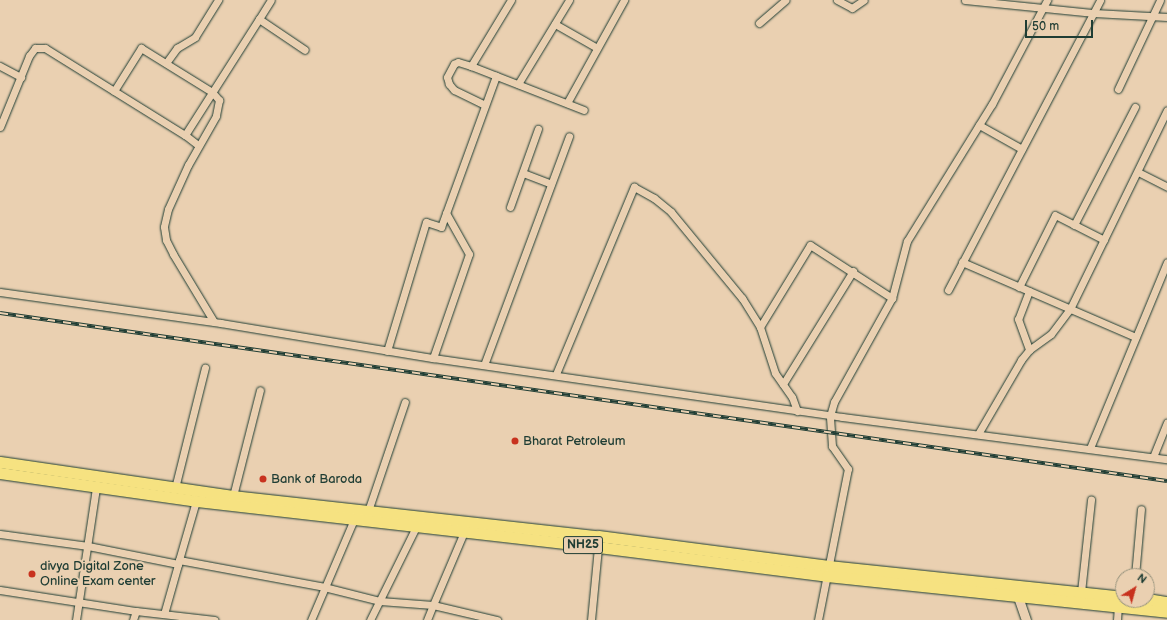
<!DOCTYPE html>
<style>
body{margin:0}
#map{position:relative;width:1167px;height:620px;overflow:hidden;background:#ead0b1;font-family:"Balsamiq Sans",sans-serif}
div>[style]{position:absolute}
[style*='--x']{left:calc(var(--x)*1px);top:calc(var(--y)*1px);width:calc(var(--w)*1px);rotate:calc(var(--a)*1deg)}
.roads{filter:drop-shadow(0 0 1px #1f3d34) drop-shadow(0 0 1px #1f3d34)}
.minor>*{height:7px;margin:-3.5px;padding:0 3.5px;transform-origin:3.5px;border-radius:3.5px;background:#ead0b1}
.tertiary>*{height:9px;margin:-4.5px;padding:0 4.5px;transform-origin:4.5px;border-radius:4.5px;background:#ead0b1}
.primary>*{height:11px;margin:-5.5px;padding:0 5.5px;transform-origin:5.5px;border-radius:5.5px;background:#f6e281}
.rail>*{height:4px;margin-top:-2px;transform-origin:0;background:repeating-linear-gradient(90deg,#ead0b1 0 8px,#1f3d34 0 16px);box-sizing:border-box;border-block:1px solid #1f3d34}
.dots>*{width:11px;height:11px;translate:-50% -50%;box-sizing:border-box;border:2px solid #ead0b1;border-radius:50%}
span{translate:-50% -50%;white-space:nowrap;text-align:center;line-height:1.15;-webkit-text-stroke:4px #ead0b1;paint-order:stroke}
.shield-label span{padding:1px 3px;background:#ead0b1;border:1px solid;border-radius:3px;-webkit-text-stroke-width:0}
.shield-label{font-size:12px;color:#1f3d34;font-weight:700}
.poi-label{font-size:13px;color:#1f3d34}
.left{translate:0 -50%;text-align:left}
.north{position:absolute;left:1115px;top:568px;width:40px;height:40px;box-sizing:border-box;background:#ead0b1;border:1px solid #99957f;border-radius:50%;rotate:37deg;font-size:11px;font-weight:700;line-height:16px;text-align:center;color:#1f3d34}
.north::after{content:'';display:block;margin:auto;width:14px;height:18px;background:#c8321e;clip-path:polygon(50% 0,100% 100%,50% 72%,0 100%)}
.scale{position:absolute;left:1025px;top:20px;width:68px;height:18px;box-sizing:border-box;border:2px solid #1f3d34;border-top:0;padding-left:5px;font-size:12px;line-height:14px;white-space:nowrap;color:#1f3d34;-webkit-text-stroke:3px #ead0b1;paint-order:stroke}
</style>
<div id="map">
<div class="roads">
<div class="minor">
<div style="--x:837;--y:0;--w:17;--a:28"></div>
<div style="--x:852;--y:8;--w:14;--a:-34"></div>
<div style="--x:965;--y:0;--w:130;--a:5.8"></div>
<div style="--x:1094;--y:13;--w:73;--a:3.1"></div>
<div style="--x:259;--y:19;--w:22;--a:-58"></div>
<div style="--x:759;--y:23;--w:35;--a:-41"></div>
<div style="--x:555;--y:24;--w:48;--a:29.7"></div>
<div style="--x:166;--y:63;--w:19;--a:-54"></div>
<div style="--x:177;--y:48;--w:21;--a:-31"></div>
<div style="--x:195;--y:37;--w:44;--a:-58.1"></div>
<div style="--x:0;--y:66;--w:24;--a:28"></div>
<div style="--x:471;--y:66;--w:77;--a:-58.8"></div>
<div style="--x:518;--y:84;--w:98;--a:-58.7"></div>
<div style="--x:1118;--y:89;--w:98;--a:-64.7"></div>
<div style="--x:114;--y:91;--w:51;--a:-57.9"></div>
<div style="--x:141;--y:48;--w:84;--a:31.8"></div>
<div style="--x:212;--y:92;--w:11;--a:49"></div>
<div style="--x:219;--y:100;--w:16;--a:101"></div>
<div style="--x:216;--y:116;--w:56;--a:119.7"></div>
<div style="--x:188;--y:165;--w:48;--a:114.4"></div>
<div style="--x:168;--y:209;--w:18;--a:103"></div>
<div style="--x:164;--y:227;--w:13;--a:81"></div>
<div style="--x:166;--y:240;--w:16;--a:63"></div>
<div style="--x:173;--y:254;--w:79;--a:58.9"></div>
<div style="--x:567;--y:103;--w:118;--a:-61"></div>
<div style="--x:485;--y:105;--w:34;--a:-154"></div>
<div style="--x:454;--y:90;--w:8;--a:-130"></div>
<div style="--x:449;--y:84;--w:7;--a:-106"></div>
<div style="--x:447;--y:77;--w:15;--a:-62"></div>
<div style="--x:454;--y:64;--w:4;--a:-27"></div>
<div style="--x:458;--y:62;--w:14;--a:17"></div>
<div style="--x:471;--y:66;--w:121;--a:21.3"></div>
<div style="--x:979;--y:125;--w:49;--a:29.2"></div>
<div style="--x:0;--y:127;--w:77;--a:-67.8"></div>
<div style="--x:29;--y:56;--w:10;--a:-53"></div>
<div style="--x:35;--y:48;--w:10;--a:0"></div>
<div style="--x:45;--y:48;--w:165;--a:31.9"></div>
<div style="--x:185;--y:135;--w:138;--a:-57.5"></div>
<div style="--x:259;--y:19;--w:55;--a:34"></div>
<div style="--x:185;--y:135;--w:16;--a:38"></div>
<div style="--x:1138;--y:172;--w:33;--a:27"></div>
<div style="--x:523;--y:173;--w:30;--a:21"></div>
<div style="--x:510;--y:207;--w:83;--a:-70.3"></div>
<div style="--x:1074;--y:225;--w:133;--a:-62.7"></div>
<div style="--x:962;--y:262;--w:189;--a:23.4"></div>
<div style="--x:1019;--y:287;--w:80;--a:-63.4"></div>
<div style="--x:1055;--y:215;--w:55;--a:27"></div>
<div style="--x:948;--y:290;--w:327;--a:-62.3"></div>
<div style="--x:1029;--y:291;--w:30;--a:111"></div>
<div style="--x:1018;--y:319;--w:33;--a:70"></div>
<div style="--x:0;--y:292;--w:223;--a:8"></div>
<div style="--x:221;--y:323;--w:215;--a:9.4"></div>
<div style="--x:433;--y:358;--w:413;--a:8.2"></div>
<div style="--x:842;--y:417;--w:328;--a:7.4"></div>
<div style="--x:760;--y:327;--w:96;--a:-58.6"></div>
<div style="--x:810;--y:245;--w:98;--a:32.9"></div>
<div style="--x:387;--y:351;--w:135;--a:-73.2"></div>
<div style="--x:426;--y:222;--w:16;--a:18"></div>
<div style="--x:441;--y:227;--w:161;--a:-70"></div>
<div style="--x:433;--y:358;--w:110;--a:-70.9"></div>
<div style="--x:469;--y:254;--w:47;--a:-119.3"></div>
<div style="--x:484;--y:365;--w:244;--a:-69.6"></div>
<div style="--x:556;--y:374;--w:203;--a:-67.4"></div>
<div style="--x:634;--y:187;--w:23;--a:29"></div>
<div style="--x:654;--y:198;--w:22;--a:39"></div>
<div style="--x:671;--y:212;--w:112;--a:50.5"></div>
<div style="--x:742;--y:298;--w:34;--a:58"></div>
<div style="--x:760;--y:327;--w:48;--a:71.9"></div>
<div style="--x:775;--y:373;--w:29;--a:55"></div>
<div style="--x:792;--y:397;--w:15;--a:70"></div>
<div style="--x:783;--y:384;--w:133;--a:-58.2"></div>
<div style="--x:978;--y:434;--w:86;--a:-59.8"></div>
<div style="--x:1021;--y:360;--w:13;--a:-51"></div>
<div style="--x:1029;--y:350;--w:27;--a:-36"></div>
<div style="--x:1051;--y:334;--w:31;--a:-53"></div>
<div style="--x:1070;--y:309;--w:221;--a:-64"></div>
<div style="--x:1090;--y:448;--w:201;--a:-67.5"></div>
<div style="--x:1153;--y:457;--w:37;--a:-68"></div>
<div style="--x:175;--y:488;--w:124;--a:-76"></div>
<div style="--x:233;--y:496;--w:109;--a:-75.7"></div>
<div style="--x:196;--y:501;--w:61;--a:106.1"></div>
<div style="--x:179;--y:560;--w:147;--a:10.5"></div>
<div style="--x:324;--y:587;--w:58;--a:14"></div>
<div style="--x:380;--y:601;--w:53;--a:4.3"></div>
<div style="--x:433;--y:605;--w:16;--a:112"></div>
<div style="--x:368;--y:511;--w:115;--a:-71.3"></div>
<div style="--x:464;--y:532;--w:79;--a:113"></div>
<div style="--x:433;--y:605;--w:66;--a:13.2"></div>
<div style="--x:0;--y:534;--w:89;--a:7.8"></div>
<div style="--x:88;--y:546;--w:92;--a:11.3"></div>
<div style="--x:1135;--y:576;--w:67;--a:-84.9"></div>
<div style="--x:0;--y:590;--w:138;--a:8.8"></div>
<div style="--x:136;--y:611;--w:79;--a:6.6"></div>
<div style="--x:1081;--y:592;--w:93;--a:-83.8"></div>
<div style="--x:164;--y:614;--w:55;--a:-74.2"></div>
<div style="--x:76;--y:620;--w:134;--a:-81.4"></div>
<div style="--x:133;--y:620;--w:9;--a:-72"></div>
<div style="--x:311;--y:620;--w:110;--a:-66.9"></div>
<div style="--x:370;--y:620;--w:104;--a:-63.7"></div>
<div style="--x:591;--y:620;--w:73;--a:-84.5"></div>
<div style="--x:818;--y:620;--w:154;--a:-78.8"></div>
<div style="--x:848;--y:469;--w:28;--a:-125"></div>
<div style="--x:832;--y:446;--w:30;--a:-94"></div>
<div style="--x:830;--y:416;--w:15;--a:-74"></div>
<div style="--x:834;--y:402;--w:119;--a:-60.9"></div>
<div style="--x:892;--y:298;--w:59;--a:-75.3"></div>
<div style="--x:907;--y:241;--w:161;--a:-58.2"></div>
<div style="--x:992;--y:104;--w:118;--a:-62.1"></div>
<div style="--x:1117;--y:620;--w:14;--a:-86"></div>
</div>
<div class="tertiary">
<div style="--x:1016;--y:591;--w:31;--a:71"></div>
</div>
<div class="primary">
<div style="--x:0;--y:462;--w:235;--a:8.3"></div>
<div style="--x:233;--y:496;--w:367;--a:6.3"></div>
<div style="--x:598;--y:536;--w:233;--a:7.4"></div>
<div style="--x:829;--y:566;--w:296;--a:6"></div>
<div style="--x:0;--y:473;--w:198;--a:8.1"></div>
<div style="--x:196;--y:501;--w:405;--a:6.5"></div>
<div style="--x:598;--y:547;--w:231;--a:7.2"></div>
<div style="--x:827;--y:576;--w:342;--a:6"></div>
<div style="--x:1147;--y:599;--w:20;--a:9"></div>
</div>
</div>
<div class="rail">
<div style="--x:0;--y:313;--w:1179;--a:8.19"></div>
</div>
<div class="dots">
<div style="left:515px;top:441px;background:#c8321e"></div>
<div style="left:263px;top:479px;background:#c8321e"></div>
<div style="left:32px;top:574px;background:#c8321e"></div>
</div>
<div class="shield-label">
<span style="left:583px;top:545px">NH25</span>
</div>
<div class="poi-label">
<span class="left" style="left:523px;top:441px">Bharat Petroleum</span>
<span class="left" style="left:271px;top:479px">Bank of Baroda</span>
<span class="left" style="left:40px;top:574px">divya Digital Zone<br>Online Exam center</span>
</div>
<div class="north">N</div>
<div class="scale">50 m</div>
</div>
